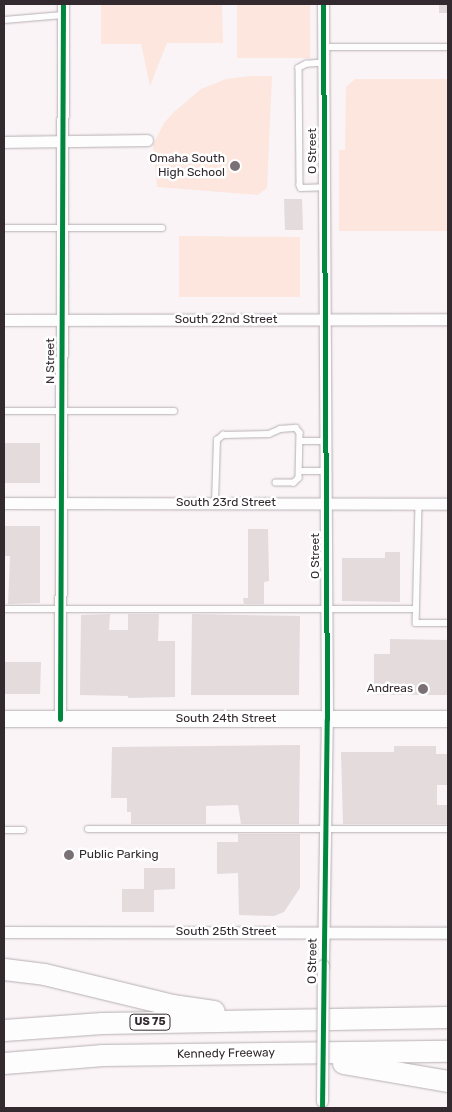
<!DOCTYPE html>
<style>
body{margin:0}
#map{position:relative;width:452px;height:1112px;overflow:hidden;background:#faf4f7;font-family:Rubik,sans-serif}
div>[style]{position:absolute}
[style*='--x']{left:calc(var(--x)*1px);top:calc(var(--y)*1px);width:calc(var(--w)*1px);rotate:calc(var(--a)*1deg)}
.green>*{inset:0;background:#fce6dd}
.building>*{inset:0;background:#e3dbdc}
.roads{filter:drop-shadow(0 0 1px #b6afb2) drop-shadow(0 0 1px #b6afb2)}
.service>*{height:5.5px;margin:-2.75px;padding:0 2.75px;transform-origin:2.75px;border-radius:2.75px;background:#fefdfe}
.minor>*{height:11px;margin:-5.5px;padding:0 5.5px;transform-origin:5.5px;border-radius:5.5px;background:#fefdfe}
.secondary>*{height:16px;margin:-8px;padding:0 8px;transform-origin:8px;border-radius:8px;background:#fefdfe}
.motorway>*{height:21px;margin:-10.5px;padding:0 10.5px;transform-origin:10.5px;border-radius:10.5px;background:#fefdfe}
.bridges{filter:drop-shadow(0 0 1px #b6afb2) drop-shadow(0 0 1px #b6afb2)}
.minor-bridge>*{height:11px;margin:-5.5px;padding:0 5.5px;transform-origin:5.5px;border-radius:5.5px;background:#fefdfe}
.cycleway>*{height:5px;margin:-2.5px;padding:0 2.5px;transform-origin:2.5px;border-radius:2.5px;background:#00873e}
.dots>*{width:14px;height:14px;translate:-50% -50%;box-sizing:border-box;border:2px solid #fff;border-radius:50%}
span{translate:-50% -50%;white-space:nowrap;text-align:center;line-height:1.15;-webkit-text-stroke:5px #fff;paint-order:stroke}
.shield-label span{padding:1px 4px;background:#fff;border:1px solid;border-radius:4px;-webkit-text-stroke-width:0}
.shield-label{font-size:11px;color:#332a2f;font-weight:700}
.street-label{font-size:12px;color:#332a2f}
.poi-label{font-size:12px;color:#332a2f}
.right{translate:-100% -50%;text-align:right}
.left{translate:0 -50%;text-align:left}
.frame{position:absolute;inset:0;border:5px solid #332a2f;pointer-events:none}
</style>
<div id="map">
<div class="green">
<div style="clip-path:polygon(101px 4px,222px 4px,223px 43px,167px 43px,150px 86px,141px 44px,101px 44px)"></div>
<div style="clip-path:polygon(237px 4px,310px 4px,310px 58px,237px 58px)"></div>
<div style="clip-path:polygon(251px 76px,272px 76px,267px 188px,258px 195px,157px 187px,153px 145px,164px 123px,173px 113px,201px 89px,226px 79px)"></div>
<div style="clip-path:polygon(355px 79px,448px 79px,448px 231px,339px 231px,339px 150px,345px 150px,346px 87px)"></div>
<div style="clip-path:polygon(179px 236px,300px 237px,300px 297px,179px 297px)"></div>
</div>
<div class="building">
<div style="clip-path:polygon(439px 4px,448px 4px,448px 13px,439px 13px)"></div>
<div style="clip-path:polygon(284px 199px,302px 199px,303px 230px,285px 230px)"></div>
<div style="clip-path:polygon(4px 443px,40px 443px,40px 483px,4px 483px)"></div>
<div style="clip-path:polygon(4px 526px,40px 526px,40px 603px,8px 604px,10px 556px,4px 556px)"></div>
<div style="clip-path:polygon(248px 529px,268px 529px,269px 581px,264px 582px,264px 604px,244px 604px,243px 598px,248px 598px)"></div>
<div style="clip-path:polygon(385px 552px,400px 552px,400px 602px,342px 601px,342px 558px,385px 558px)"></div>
<div style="clip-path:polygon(110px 614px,109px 630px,128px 630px,128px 614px,159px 614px,158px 641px,175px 641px,175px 697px,128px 698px,128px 696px,80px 695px,81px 615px)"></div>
<div style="clip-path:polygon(192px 614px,300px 616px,299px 695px,191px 695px)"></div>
<div style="clip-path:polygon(390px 639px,448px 640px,448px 695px,374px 695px,374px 654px,390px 654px)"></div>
<div style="clip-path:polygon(4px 662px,41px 662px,40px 694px,4px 694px)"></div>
<div style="clip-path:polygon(300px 745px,299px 824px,241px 824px,238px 805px,206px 806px,206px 824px,131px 824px,131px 812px,127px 812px,127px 798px,111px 798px,112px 747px)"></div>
<div style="clip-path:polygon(394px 746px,436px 746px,436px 754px,448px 754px,448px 785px,437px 785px,437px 805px,448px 805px,448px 824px,343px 824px,341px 752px,394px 752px)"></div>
<div style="clip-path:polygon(238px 834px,300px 834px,300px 888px,284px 912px,274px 916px,239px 915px,238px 873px,217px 874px,217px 842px,238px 842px)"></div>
<div style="clip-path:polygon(144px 868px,175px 868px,175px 889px,154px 890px,154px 912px,122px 912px,122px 889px,144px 889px)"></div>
</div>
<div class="roads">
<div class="service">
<div style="--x:4;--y:20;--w:59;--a:-4.8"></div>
<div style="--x:323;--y:47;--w:125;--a:0"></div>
<div style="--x:323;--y:63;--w:16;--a:176"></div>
<div style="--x:307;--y:64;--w:9;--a:153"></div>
<div style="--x:299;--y:68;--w:117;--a:89.5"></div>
<div style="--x:300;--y:185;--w:3;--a:72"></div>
<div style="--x:301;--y:188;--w:23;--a:-2"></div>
<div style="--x:4;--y:228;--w:158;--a:0"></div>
<div style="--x:4;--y:411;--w:170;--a:0"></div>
<div style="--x:300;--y:441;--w:25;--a:0"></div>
<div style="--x:300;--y:471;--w:25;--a:0"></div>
<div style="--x:215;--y:503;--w:63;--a:-88.2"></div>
<div style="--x:217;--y:440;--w:8;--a:-40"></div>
<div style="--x:223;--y:435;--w:46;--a:-1.2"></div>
<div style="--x:269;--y:434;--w:12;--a:-24"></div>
<div style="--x:280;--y:429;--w:16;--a:-4"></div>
<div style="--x:296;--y:428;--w:6;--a:51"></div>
<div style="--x:300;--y:433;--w:45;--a:91.3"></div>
<div style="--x:299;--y:478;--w:7;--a:135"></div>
<div style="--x:294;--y:483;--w:18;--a:180"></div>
<div style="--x:419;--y:504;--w:119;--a:91.4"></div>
<div style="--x:416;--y:623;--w:32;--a:0"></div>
<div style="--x:4;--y:609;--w:412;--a:0"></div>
<div style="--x:88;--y:829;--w:360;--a:0"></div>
<div style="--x:4;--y:830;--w:19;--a:0"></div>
</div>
<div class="minor">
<div style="--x:4;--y:142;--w:143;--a:-0.8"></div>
<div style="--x:4;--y:320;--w:444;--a:-0.1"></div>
<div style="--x:4;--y:503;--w:444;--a:0.1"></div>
<div style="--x:60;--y:719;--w:715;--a:-89.76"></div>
<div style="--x:4;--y:932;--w:444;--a:0.1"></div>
<div style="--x:323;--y:965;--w:246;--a:-89.1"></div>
<div style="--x:327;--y:719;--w:715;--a:-90.32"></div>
</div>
<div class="secondary">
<div style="--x:4;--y:719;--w:444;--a:0"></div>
</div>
<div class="motorway">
<div style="--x:4;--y:969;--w:40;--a:7.1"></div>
<div style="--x:44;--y:974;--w:132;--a:13.6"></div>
<div style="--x:172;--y:1005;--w:42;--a:8.1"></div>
<div style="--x:4;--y:1030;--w:98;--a:-4.1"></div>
<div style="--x:102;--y:1023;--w:346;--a:-1"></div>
<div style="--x:4;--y:1063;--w:99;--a:-4.6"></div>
<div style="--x:103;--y:1055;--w:345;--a:-0.7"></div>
<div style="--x:343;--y:1063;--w:107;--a:9.7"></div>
</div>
</div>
<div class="bridges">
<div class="minor-bridge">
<div style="--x:322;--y:1101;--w:136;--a:-89.6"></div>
</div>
</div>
<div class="cycleway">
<div style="--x:60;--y:719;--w:715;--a:-89.76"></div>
<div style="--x:322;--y:1108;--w:389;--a:-89.3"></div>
<div style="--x:327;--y:719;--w:715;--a:-90.32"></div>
</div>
<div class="dots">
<div style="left:235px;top:166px;background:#797175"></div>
<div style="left:423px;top:689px;background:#797175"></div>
<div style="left:69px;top:855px;background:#797175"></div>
</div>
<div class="shield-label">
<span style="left:150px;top:1022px">US 75</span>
</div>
<div class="street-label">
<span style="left:313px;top:151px;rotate:-90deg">O Street</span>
<span style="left:226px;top:320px">South 22nd Street</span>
<span style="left:51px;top:361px;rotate:-90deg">N Street</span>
<span style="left:226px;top:503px">South 23rd Street</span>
<span style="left:316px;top:556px;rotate:-90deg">O Street</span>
<span style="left:226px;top:719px">South 24th Street</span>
<span style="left:226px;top:932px">South 25th Street</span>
<span style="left:313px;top:961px;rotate:-89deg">O Street</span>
<span style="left:226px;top:1054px;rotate:-1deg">Kennedy Freeway</span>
</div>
<div class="poi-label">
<span class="right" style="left:225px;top:166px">Omaha South<br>High School</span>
<span class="right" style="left:413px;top:689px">Andreas</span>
<span class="left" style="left:79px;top:855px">Public Parking</span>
</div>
<div class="frame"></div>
</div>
